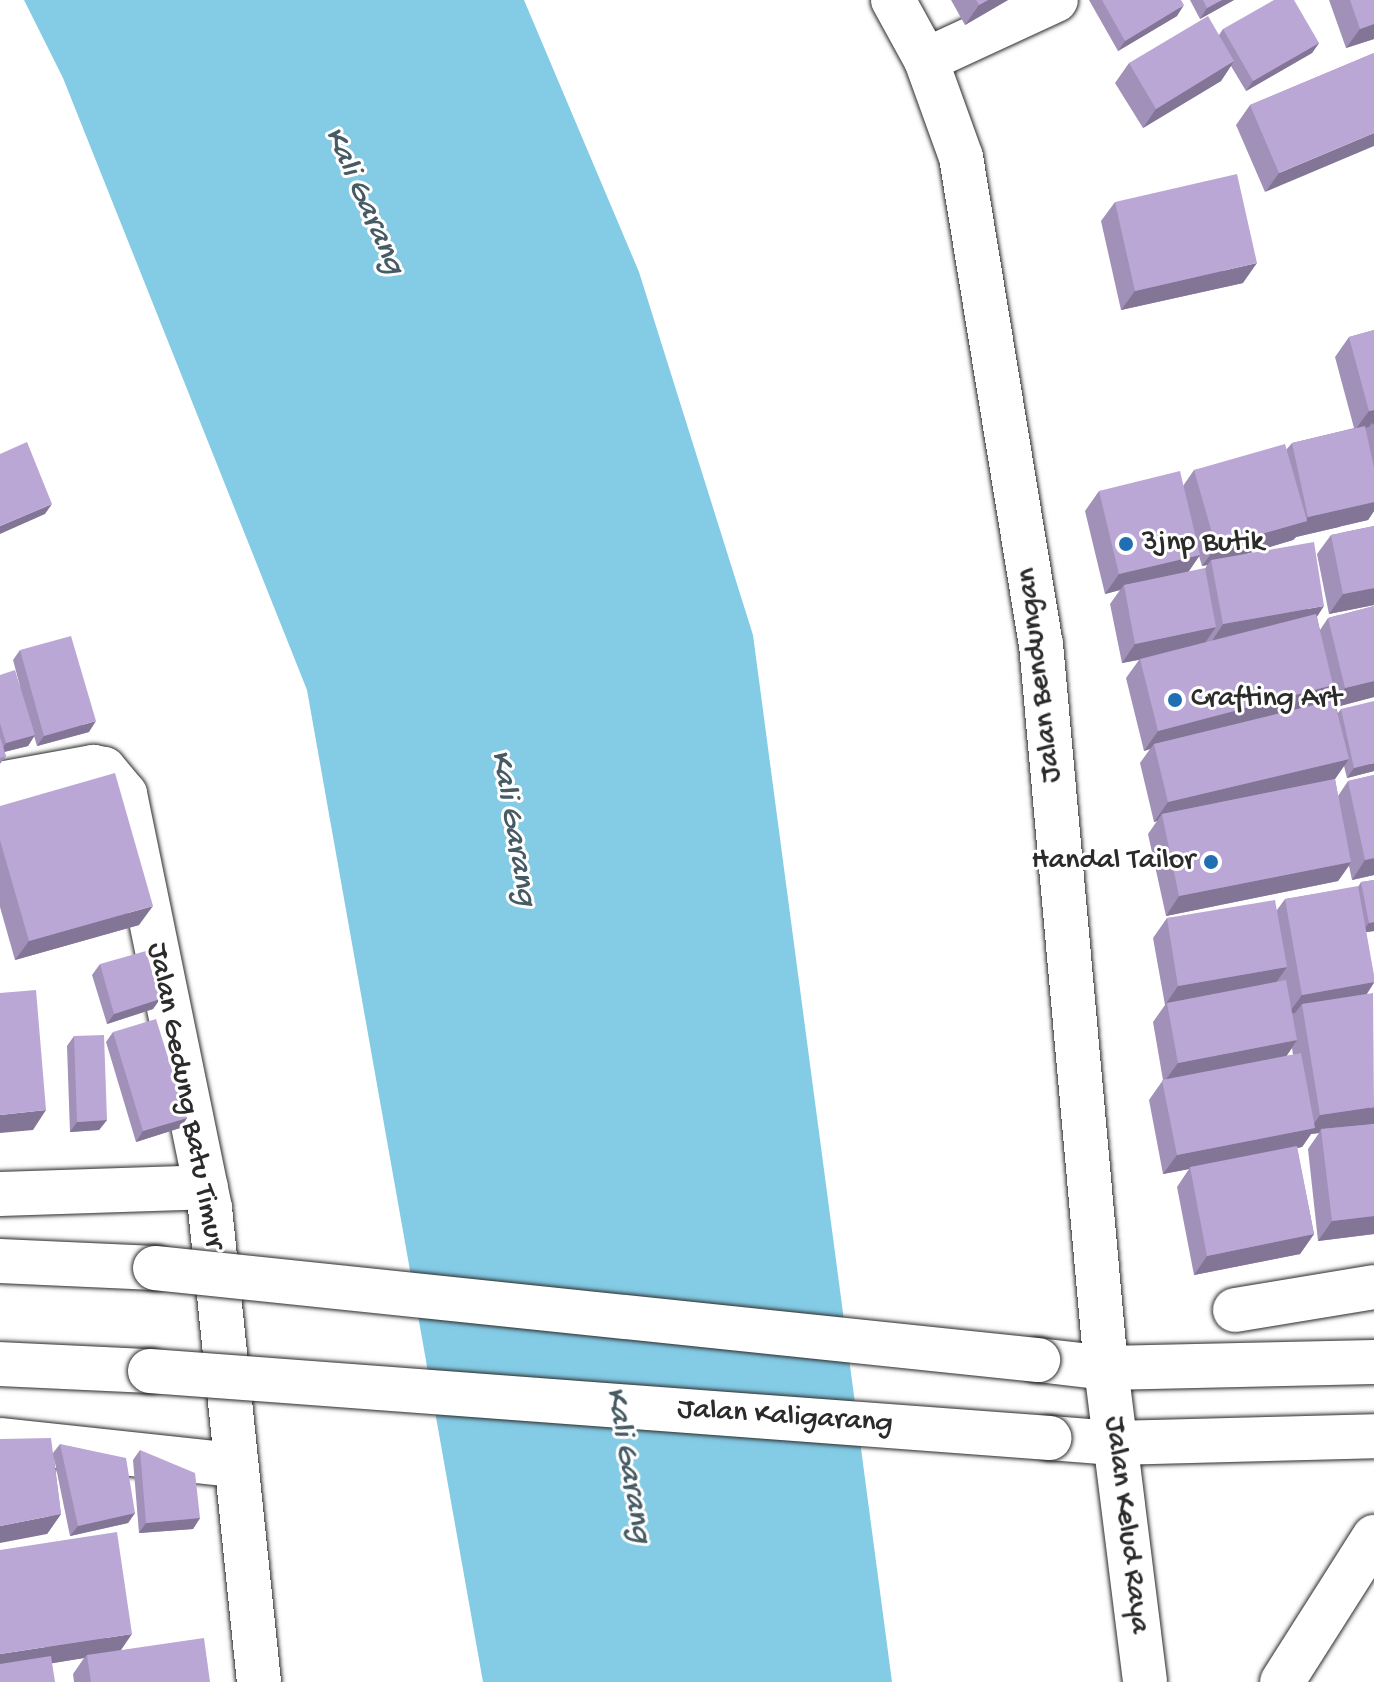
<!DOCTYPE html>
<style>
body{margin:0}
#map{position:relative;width:1374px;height:1682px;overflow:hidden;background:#fff;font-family:"Gochi Hand",sans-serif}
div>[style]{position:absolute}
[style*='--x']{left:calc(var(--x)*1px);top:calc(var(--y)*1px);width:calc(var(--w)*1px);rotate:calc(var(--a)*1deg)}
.water>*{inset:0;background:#84cbe5}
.roads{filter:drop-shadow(0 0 2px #2b2b2b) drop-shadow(0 0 2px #2b2b2b)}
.street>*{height:44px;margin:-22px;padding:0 22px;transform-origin:22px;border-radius:22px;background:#fff}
.secondary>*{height:44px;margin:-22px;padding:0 22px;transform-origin:22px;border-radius:22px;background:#fff}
.highway>*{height:44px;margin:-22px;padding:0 22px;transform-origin:22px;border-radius:22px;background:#fff}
.bridges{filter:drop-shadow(0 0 2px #2b2b2b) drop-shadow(0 0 2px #2b2b2b)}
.highway-bridge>*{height:44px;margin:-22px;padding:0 22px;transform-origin:22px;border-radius:22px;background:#fff}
.wall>*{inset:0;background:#a190b8}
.shaded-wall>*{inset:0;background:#837596}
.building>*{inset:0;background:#bba7d6}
.dots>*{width:22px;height:22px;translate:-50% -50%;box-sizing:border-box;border:4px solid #fff;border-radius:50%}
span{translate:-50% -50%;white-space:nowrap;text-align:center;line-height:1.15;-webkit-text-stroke:6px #fff;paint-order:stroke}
.poi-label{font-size:30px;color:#2b2b2b}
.left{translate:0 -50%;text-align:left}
.right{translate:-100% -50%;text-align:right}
.street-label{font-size:30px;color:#2b2b2b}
.water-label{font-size:32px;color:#465b63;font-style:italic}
</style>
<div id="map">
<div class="water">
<div style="clip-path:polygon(24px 0,524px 0,639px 272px,753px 635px,892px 1682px,483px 1682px,307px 690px,63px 78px)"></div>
</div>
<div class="roads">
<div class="street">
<div style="--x:926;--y:60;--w:143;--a:-24.8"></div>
<div style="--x:0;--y:784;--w:95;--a:-10.4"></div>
<div style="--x:93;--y:767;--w:11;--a:10"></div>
<div style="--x:104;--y:769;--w:33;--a:50"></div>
<div style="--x:125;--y:794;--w:423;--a:78.4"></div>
<div style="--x:210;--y:1208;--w:477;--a:84.1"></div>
<div style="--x:0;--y:1194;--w:206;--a:-1.9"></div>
<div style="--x:1235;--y:1310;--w:141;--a:-9.4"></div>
<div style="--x:0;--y:1440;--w:235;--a:6.1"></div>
</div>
<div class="secondary">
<div style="--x:893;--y:0;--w:68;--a:61.2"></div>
<div style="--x:926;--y:60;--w:103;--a:70.2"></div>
<div style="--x:961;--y:157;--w:494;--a:80.7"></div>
<div style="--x:1041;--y:644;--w:727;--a:84.87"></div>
<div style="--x:1106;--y:1368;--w:316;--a:82.9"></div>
</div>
<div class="highway">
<div style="--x:0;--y:1261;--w:155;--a:2.6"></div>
<div style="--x:1038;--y:1360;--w:68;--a:6.7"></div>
<div style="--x:1106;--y:1368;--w:268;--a:-1.3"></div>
<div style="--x:0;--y:1364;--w:150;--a:2.7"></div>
<div style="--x:1050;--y:1438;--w:64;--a:4.5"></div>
<div style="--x:1114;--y:1443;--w:260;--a:-1.5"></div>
<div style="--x:1282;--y:1682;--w:172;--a:-57.6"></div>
</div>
</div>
<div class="bridges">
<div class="highway-bridge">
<div style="--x:155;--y:1268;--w:888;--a:5.95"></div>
<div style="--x:150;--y:1371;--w:902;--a:4.26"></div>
</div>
</div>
<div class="wall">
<div style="clip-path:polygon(951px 0,1008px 0,965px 25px)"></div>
<div style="clip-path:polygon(1089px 0,1181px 0,1177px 16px,1118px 51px)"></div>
<div style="clip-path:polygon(1190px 0,1234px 0,1200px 19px)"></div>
<div style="clip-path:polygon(1329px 0,1374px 0,1374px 39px,1346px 48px)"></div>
<div style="clip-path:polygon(1223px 29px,1319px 43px,1312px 53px,1246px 91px,1231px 66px,1221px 81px,1143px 128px,1115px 83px,1129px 63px,1219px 35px)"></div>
<div style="clip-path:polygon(1374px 53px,1265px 192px,1236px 125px,1250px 105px)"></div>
<div style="clip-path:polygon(1115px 202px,1243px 283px,1121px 310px,1101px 221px)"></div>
<div style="clip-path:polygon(evenodd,1374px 330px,1374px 511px,1368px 520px,1296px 537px,1293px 540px,1247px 554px,1317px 617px,1320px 630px,1328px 618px,1374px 606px,1374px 697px,1336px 707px,1338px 713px,1341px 709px,1374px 771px,1347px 778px,1344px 766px,1335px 779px,1338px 796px,1348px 781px,1374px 775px,1374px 875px,1352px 880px,1349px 866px,1338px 881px,1166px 916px,1148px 834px,1157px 821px,1154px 822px,1140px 763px,1150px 749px,1144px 751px,1126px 678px,1139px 660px,1122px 663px,1110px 604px,1120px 590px,1105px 594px,1085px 511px,1099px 491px,1183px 486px,1194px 470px,1286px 450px,1292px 443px,1354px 428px,1335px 357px,1349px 337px,1374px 330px,1199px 556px,1202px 566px,1207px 565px,1205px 569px,1188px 572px,1199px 556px,1374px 330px,1328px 693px,1330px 701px,1321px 703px,1328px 693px)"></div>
<div style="clip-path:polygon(1374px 526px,1374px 605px,1329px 614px,1317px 554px,1331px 535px)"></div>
<div style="clip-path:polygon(20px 650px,89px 732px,37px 746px,34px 736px,28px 746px,4px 752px,6px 756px,0 764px,0 675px,20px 686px,13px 660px)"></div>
<div style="clip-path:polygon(0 806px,139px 925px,15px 960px,0 907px)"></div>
<div style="clip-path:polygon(evenodd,1374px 880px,1374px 931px,1366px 932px,1374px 983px,1367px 994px,1374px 1234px,1318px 1241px,1308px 1149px,1319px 1133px,1311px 1134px,1302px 1147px,1297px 1148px,1314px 1234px,1300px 1254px,1194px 1275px,1177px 1187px,1189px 1169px,1163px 1174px,1149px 1100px,1163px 1080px,1153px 1022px,1165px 1005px,1153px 938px,1167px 918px,1277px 910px,1285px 899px,1358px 887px,1361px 882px,1374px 880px,1292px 1048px,1293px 1055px,1286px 1056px,1292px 1048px)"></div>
<div style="clip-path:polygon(100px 964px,160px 999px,153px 1009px,107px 1024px,92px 975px)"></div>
<div style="clip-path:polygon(113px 1032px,187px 1118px,180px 1128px,136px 1142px,106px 1042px)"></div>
<div style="clip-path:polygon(74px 1036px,107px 1120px,99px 1130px,70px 1132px,67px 1046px)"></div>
<div style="clip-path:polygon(60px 1444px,135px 1513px,128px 1523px,70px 1536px,54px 1458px,61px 1514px,47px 1534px,53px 1453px)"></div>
<div style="clip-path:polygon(140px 1450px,200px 1518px,193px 1529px,139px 1533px,133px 1460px)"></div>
<div style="clip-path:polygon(0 1550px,121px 1650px,210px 1682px,74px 1682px,73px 1674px,84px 1658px,52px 1663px)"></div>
</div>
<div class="shaded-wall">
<div style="clip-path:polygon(988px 0,1008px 0,965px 25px,979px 5px)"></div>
<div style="clip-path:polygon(1222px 0,1234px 0,1200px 19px,1207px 8px)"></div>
<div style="clip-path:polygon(1184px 5px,1177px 16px,1118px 51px,1125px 41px)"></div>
<div style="clip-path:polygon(1374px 24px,1374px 39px,1346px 48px,1360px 29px)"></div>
<div style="clip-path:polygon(1319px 43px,1312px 53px,1246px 91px,1253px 81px)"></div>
<div style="clip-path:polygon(1234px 61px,1221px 81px,1143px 128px,1156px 109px)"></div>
<div style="clip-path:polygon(1374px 133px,1374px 146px,1265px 192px,1279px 173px)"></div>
<div style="clip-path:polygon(1257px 263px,1243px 283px,1121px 310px,1135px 291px)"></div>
<div style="clip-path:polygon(1374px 410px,1374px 425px,1372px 423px,1369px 427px,1355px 430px,1369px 411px)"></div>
<div style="clip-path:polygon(1374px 502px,1374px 511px,1368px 520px,1296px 537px,1293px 540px,1212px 564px,1211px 560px,1207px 565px,1202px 566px,1216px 547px,1306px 521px,1308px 517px)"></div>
<div style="clip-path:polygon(52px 504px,45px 514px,0 534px,0 526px)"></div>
<div style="clip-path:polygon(1200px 555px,1187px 574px,1124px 585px,1120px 590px,1105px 594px,1119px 574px)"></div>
<div style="clip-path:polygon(1374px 588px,1374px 605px,1329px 614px,1343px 594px)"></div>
<div style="clip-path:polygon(1324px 606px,1311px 626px,1210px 644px,1223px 624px)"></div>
<div style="clip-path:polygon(1216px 627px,1202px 647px,1122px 663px,1135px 644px)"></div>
<div style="clip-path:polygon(1374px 681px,1374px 697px,1332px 708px,1345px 688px)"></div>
<div style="clip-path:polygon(1333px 685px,1320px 705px,1154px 744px,1150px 749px,1144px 751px,1158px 731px)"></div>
<div style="clip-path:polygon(96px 721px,89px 732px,37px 746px,44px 736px)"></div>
<div style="clip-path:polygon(35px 735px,28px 746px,0 753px,6px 743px)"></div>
<div style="clip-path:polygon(1349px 759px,1335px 779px,1162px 814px,1157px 821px,1154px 822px,1168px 802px)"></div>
<div style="clip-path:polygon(1374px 763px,1374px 771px,1347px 778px,1354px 768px)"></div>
<div style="clip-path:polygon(1374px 858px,1374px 875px,1352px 880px,1365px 860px)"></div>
<div style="clip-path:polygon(1351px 862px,1338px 881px,1166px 916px,1179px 896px)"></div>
<div style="clip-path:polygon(153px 906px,139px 925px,15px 960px,29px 941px)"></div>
<div style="clip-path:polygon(1374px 922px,1374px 931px,1361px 933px,1369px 923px)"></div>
<div style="clip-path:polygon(1287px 967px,1273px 987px,1167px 1003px,1165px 1005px,1178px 986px)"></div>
<div style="clip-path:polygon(1374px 982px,1362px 1001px,1302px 1004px,1295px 1013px,1288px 1014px,1302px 995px)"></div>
<div style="clip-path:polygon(160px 999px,153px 1009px,107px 1024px,114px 1014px)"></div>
<div style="clip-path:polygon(1297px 1040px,1284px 1060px,1164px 1082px,1178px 1063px)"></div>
<div style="clip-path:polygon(1374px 1107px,1374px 1124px,1321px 1129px,1319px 1133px,1311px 1134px,1302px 1147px,1190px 1169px,1190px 1167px,1189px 1169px,1163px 1174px,1177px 1155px,1310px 1129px,1320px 1115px)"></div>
<div style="clip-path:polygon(46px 1110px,33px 1130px,0 1133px,0 1115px)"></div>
<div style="clip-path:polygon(187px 1118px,180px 1128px,136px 1142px,143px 1131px)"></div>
<div style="clip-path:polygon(107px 1120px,99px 1130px,70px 1132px,77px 1122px)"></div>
<div style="clip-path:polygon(1374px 1216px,1374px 1234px,1318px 1241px,1332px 1221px)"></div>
<div style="clip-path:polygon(1314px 1234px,1300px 1254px,1194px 1275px,1207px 1256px)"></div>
<div style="clip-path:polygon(135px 1513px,128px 1523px,70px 1536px,78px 1526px)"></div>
<div style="clip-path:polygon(61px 1514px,47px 1534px,0 1543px,0 1526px)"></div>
<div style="clip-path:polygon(200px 1518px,193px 1529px,139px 1533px,146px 1523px)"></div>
<div style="clip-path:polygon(132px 1634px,119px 1653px,87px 1655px,84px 1658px,0 1672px,0 1654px)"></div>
</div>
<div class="building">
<div style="clip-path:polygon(976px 0,988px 0,979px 5px)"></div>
<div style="clip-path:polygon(1102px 0,1181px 0,1184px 5px,1125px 41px)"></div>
<div style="clip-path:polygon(1203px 0,1222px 0,1207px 8px)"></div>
<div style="clip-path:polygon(1274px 0,1294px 0,1319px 43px,1253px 81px,1223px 29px)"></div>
<div style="clip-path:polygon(1350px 0,1374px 0,1374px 24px,1360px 29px)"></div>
<div style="clip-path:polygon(1208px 16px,1234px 61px,1156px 109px,1129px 63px)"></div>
<div style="clip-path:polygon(1374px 53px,1374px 133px,1279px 173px,1250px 105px)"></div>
<div style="clip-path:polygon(1237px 174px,1257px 263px,1135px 291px,1115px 202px)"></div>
<div style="clip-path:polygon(1374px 330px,1374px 410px,1369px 411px,1349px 337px)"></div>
<div style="clip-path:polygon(1365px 426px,1374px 468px,1374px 502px,1308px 517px,1292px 443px)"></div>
<div style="clip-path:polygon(27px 442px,52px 504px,0 526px,0 454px)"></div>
<div style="clip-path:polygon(1285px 444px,1307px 521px,1216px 547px,1194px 470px)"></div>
<div style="clip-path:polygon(1180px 471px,1200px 555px,1119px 574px,1099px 491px)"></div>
<div style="clip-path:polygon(1374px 526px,1374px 588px,1343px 594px,1331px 535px)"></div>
<div style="clip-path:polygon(1314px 542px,1324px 606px,1223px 624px,1211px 560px)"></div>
<div style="clip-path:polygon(1205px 568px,1216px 627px,1135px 644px,1124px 585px)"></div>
<div style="clip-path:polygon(1374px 606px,1374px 681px,1345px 688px,1328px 618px)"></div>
<div style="clip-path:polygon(1316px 614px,1333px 685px,1158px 731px,1140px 659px)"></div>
<div style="clip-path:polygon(71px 636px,96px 721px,44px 736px,20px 650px)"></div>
<div style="clip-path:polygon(15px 670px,35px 735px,6px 743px,0 723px,0 675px)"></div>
<div style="clip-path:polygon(1334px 700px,1349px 759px,1168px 802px,1154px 744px)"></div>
<div style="clip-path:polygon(1374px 701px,1374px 763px,1354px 768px,1341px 709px)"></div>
<div style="clip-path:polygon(0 737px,6px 756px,0 758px)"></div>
<div style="clip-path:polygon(115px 773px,153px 906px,29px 941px,0 840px,0 806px)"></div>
<div style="clip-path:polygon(1374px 775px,1374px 858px,1365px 860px,1348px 781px)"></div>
<div style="clip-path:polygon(1335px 779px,1351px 862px,1179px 896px,1162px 814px)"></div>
<div style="clip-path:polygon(1374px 880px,1374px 922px,1369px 923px,1361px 882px)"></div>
<div style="clip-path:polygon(1358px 886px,1374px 975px,1374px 982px,1302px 995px,1285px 899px)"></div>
<div style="clip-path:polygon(1275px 900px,1287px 967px,1178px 986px,1167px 918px)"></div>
<div style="clip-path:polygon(146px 951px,160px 999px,114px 1014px,100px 964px)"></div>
<div style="clip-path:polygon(1286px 980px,1297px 1040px,1178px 1063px,1167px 1003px)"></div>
<div style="clip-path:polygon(36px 990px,46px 1110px,0 1115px,0 993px)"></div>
<div style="clip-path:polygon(1373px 993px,1374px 1107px,1320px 1115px,1302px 1004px)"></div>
<div style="clip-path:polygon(156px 1019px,187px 1118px,143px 1131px,113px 1032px)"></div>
<div style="clip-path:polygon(104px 1035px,107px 1120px,77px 1122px,74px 1036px)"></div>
<div style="clip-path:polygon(1301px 1053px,1315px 1128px,1177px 1155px,1162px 1080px)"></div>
<div style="clip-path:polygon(1374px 1124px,1374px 1216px,1332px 1221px,1321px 1129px)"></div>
<div style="clip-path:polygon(1297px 1146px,1314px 1234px,1207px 1256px,1190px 1167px)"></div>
<div style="clip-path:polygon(51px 1438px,61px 1514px,0 1526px,0 1439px)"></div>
<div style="clip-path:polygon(60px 1444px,126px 1458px,135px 1513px,78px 1526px)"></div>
<div style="clip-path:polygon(140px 1450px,195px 1473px,200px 1518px,146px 1523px)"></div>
<div style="clip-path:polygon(117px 1532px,132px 1634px,0 1654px,0 1550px)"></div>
<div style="clip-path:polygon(204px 1638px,210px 1682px,91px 1682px,87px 1655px)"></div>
<div style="clip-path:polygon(51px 1656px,55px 1682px,0 1682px,0 1664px)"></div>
</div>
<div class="dots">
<div style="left:1126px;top:544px;background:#1f6fb2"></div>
<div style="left:1175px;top:700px;background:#1f6fb2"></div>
<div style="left:1211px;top:862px;background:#1f6fb2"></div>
</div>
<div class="poi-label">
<span class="left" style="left:1142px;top:544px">3jnp Butik</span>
<span class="left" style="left:1191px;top:700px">Crafting Art</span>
<span class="right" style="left:1195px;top:862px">Handal Tailor</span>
</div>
<div class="street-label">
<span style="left:1041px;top:675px;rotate:-97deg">Jalan Bendungan</span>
<span style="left:184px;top:1096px;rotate:79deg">Jalan Gedung Batu Timur</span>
<span style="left:785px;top:1418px;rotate:4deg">Jalan Kaligarang</span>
<span style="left:1125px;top:1525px;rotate:83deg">Jalan Kelud Raya</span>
</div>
<div class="water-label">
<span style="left:363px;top:201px;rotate:66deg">Kali Garang</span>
<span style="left:512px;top:828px;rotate:80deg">Kali Garang</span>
<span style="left:627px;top:1465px;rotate:80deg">Kali Garang</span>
</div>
</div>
